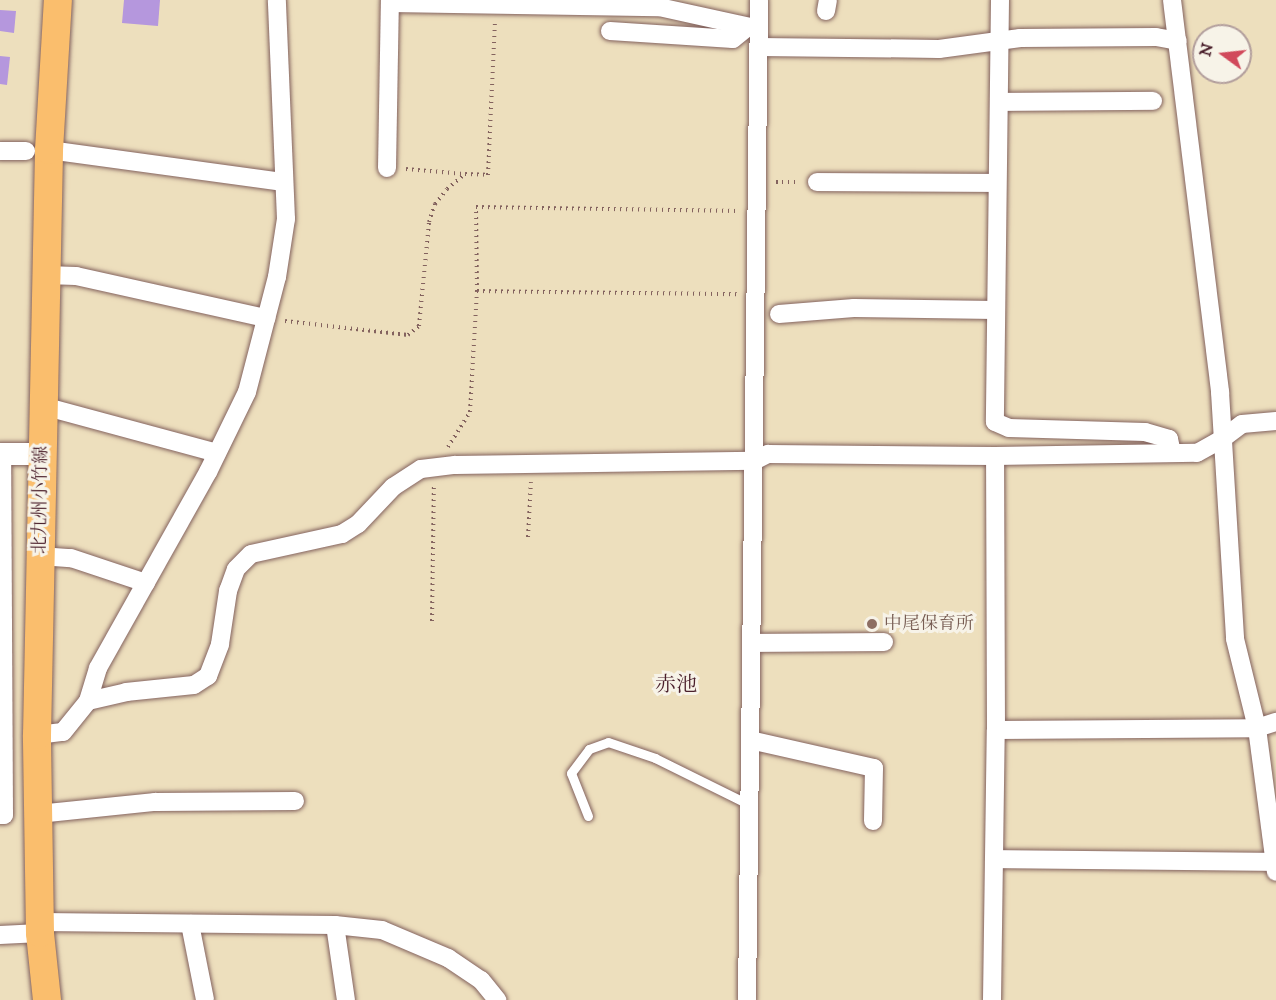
<!DOCTYPE html>
<meta charset="utf-8">
<style>
body{margin:0}
#map{position:relative;width:1276px;height:1000px;overflow:hidden;background:#eddfbd;font-family:"IM FELL DW Pica","Noto Serif JP",serif}
div>[style]{position:absolute}
[style*='--x']{left:calc(var(--x)*1px);top:calc(var(--y)*1px);width:calc(var(--w)*1px);rotate:calc(var(--a)*1deg)}
.building>*{inset:0;background:#b597dd}
.path>*{height:4px;margin-top:-2px;transform-origin:0;background:repeating-linear-gradient(90deg,#83625e 0 1.5px,transparent 0 6px)}
.roads{filter:drop-shadow(0 0 2px #83625e) drop-shadow(0 0 2px #83625e)}
.service>*{height:9px;margin:-4.5px;padding:0 4.5px;transform-origin:4.5px;border-radius:4.5px;background:#fff}
.minor>*{height:18px;margin:-9px;padding:0 9px;transform-origin:9px;border-radius:9px;background:#fff}
.tertiary>*{height:22px;margin:-11px;padding:0 11px;transform-origin:11px;border-radius:11px;background:#fff}
.primary>*{height:28px;margin:-14px;padding:0 14px;transform-origin:14px;border-radius:14px;background:#fabe6d}
.dots>*{width:16px;height:16px;translate:-50% -50%;box-sizing:border-box;border:3px solid #f7f3e8;border-radius:50%}
span{translate:-50% -50%;white-space:nowrap;text-align:center;line-height:1.15;-webkit-text-stroke:6px #f7f3e8;paint-order:stroke}
.street-label{font-size:18px;color:#4a1f2b}
.education-label{font-size:18px;color:#785e54}
.left{translate:0 -50%;text-align:left}
.quarter-label{font-size:21px;color:#4a1f2b}
.north{position:absolute;left:1192px;top:24px;width:60px;height:60px;box-sizing:border-box;background:#f7f3e8;border:2px solid #b29e9c;border-radius:50%;rotate:285deg;font-size:16px;font-weight:700;line-height:24px;text-align:center;color:#4a1f2b}
.north::after{content:'';display:block;margin:auto;width:21px;height:27px;background:#d1495b;clip-path:polygon(50% 0,100% 100%,50% 72%,0 100%)}
</style>
<div id="map">
<div class="building">
<div style="clip-path:polygon(124px 0,160px 0,158px 26px,122px 23px)"></div>
<div style="clip-path:polygon(0 10px,16px 11px,14px 33px,0 31px)"></div>
<div style="clip-path:polygon(0 56px,10px 57px,7px 85px,0 84px)"></div>
</div>
<div class="path">
<div style="--x:406;--y:169;--w:58;--a:4.9"></div>
<div style="--x:776;--y:182;--w:22;--a:0"></div>
<div style="--x:477;--y:291;--w:260;--a:0.7"></div>
<div style="--x:285;--y:321;--w:124;--a:6.5"></div>
<div style="--x:408;--y:335;--w:14;--a:-39"></div>
<div style="--x:419;--y:326;--w:104;--a:-84.5"></div>
<div style="--x:429;--y:222;--w:19;--a:-72"></div>
<div style="--x:435;--y:204;--w:19;--a:-51"></div>
<div style="--x:447;--y:189;--w:23;--a:-40"></div>
<div style="--x:465;--y:174;--w:23;--a:2"></div>
<div style="--x:488;--y:175;--w:153;--a:-87.4"></div>
<div style="--x:448;--y:447;--w:41;--a:-57.8"></div>
<div style="--x:470;--y:412;--w:121;--a:-86.7"></div>
<div style="--x:477;--y:291;--w:84;--a:-90.7"></div>
<div style="--x:476;--y:207;--w:262;--a:0.9"></div>
<div style="--x:528;--y:537;--w:55;--a:-86.9"></div>
<div style="--x:432;--y:621;--w:135;--a:-89.2"></div>
</div>
<div class="roads">
<div class="service">
<div style="--x:588;--y:816;--w:46;--a:-111.6"></div>
<div style="--x:571;--y:773;--w:30;--a:-53"></div>
<div style="--x:589;--y:749;--w:20;--a:-20"></div>
<div style="--x:608;--y:742;--w:50;--a:18.8"></div>
<div style="--x:655;--y:758;--w:106;--a:26.3"></div>
</div>
<div class="minor">
<div style="--x:1000;--y:0;--w:422;--a:90.7"></div>
<div style="--x:995;--y:422;--w:15;--a:23"></div>
<div style="--x:1009;--y:428;--w:136;--a:1.7"></div>
<div style="--x:1145;--y:432;--w:25;--a:16"></div>
<div style="--x:1169;--y:439;--w:14;--a:78"></div>
<div style="--x:1172;--y:0;--w:395;--a:83"></div>
<div style="--x:1220;--y:392;--w:247;--a:86.5"></div>
<div style="--x:1235;--y:639;--w:92;--a:76.1"></div>
<div style="--x:1257;--y:728;--w:145;--a:82.5"></div>
<div style="--x:390;--y:3;--w:269;--a:0.9"></div>
<div style="--x:659;--y:7;--w:102;--a:12.4"></div>
<div style="--x:826;--y:11;--w:11;--a:-80"></div>
<div style="--x:610;--y:31;--w:123;--a:3.7"></div>
<div style="--x:733;--y:39;--w:19;--a:-39"></div>
<div style="--x:759;--y:47;--w:180;--a:0.6"></div>
<div style="--x:939;--y:49;--w:82;--a:-7.7"></div>
<div style="--x:1020;--y:38;--w:136;--a:-0.4"></div>
<div style="--x:1156;--y:37;--w:22;--a:10"></div>
<div style="--x:999;--y:102;--w:154;--a:-0.4"></div>
<div style="--x:49;--y:150;--w:237;--a:7.8"></div>
<div style="--x:0;--y:151;--w:26;--a:0"></div>
<div style="--x:387;--y:168;--w:168;--a:-89"></div>
<div style="--x:817;--y:182;--w:180;--a:0.3"></div>
<div style="--x:46;--y:275;--w:30;--a:2"></div>
<div style="--x:76;--y:276;--w:195;--a:12.5"></div>
<div style="--x:779;--y:314;--w:75;--a:-4.6"></div>
<div style="--x:854;--y:308;--w:141;--a:0.8"></div>
<div style="--x:43;--y:406;--w:180;--a:15.1"></div>
<div style="--x:40;--y:556;--w:31;--a:4"></div>
<div style="--x:71;--y:558;--w:79;--a:18.4"></div>
<div style="--x:751;--y:643;--w:133;--a:-0.4"></div>
<div style="--x:88;--y:701;--w:39;--a:-13"></div>
<div style="--x:126;--y:692;--w:68;--a:-5.9"></div>
<div style="--x:194;--y:685;--w:17;--a:-33"></div>
<div style="--x:208;--y:676;--w:34;--a:-69"></div>
<div style="--x:220;--y:644;--w:54;--a:-81.4"></div>
<div style="--x:228;--y:591;--w:23;--a:-70"></div>
<div style="--x:236;--y:569;--w:21;--a:-45"></div>
<div style="--x:251;--y:554;--w:93;--a:-12.4"></div>
<div style="--x:342;--y:534;--w:19;--a:-32"></div>
<div style="--x:358;--y:524;--w:51;--a:-46.6"></div>
<div style="--x:393;--y:487;--w:33;--a:-33"></div>
<div style="--x:421;--y:469;--w:34;--a:-7"></div>
<div style="--x:455;--y:465;--w:299;--a:-0.8"></div>
<div style="--x:754;--y:461;--w:16;--a:-27"></div>
<div style="--x:768;--y:454;--w:227;--a:0.5"></div>
<div style="--x:995;--y:456;--w:202;--a:-0.9"></div>
<div style="--x:1197;--y:453;--w:29;--a:-29"></div>
<div style="--x:1222;--y:439;--w:25;--a:-37"></div>
<div style="--x:1242;--y:424;--w:34;--a:-5"></div>
<div style="--x:996;--y:730;--w:261;--a:-0.4"></div>
<div style="--x:1257;--y:728;--w:20;--a:-18"></div>
<div style="--x:37;--y:735;--w:26;--a:-7"></div>
<div style="--x:63;--y:732;--w:40;--a:-51"></div>
<div style="--x:88;--y:701;--w:34;--a:-73"></div>
<div style="--x:98;--y:668;--w:225;--a:-60.7"></div>
<div style="--x:208;--y:472;--w:89;--a:-64"></div>
<div style="--x:247;--y:392;--w:119;--a:-75.4"></div>
<div style="--x:277;--y:277;--w:59;--a:-81.2"></div>
<div style="--x:286;--y:219;--w:219;--a:-92.4"></div>
<div style="--x:750;--y:740;--w:127;--a:12.7"></div>
<div style="--x:874;--y:768;--w:53;--a:91.1"></div>
<div style="--x:38;--y:814;--w:118;--a:-5.9"></div>
<div style="--x:155;--y:802;--w:140;--a:-0.4"></div>
<div style="--x:0;--y:815;--w:4;--a:0"></div>
<div style="--x:4;--y:815;--w:361;--a:-90.3"></div>
<div style="--x:994;--y:859;--w:281;--a:0.6"></div>
<div style="--x:40;--y:922;--w:295;--a:0.6"></div>
<div style="--x:335;--y:925;--w:47;--a:6.1"></div>
<div style="--x:382;--y:930;--w:72;--a:23"></div>
<div style="--x:448;--y:958;--w:40;--a:34"></div>
<div style="--x:481;--y:980;--w:26;--a:51"></div>
<div style="--x:190;--y:924;--w:77;--a:78.8"></div>
<div style="--x:335;--y:925;--w:76;--a:81.7"></div>
<div style="--x:0;--y:935;--w:40;--a:-2.9"></div>
<div style="--x:747;--y:1000;--w:1000;--a:-89.31"></div>
<div style="--x:992;--y:1000;--w:270;--a:-89.2"></div>
<div style="--x:996;--y:730;--w:274;--a:-90.2"></div>
</div>
<div class="tertiary">
<div style="--x:0;--y:454;--w:41;--a:0"></div>
</div>
<div class="primary">
<div style="--x:47;--y:1000;--w:67;--a:-96"></div>
<div style="--x:40;--y:933;--w:198;--a:-90.9"></div>
<div style="--x:37;--y:735;--w:585;--a:-88.82"></div>
<div style="--x:49;--y:150;--w:150;--a:-86.6"></div>
</div>
</div>
<div class="dots">
<div style="left:872px;top:624px;background:#8d6e63"></div>
</div>
<div class="street-label">
<span style="left:41px;top:500px;rotate:-89deg">北九州小竹線</span>
</div>
<div class="education-label">
<span class="left" style="left:884px;top:624px">中尾保育所</span>
</div>
<div class="quarter-label">
<span style="left:676px;top:685px">赤池</span>
</div>
<div class="north">N</div>
</div>
